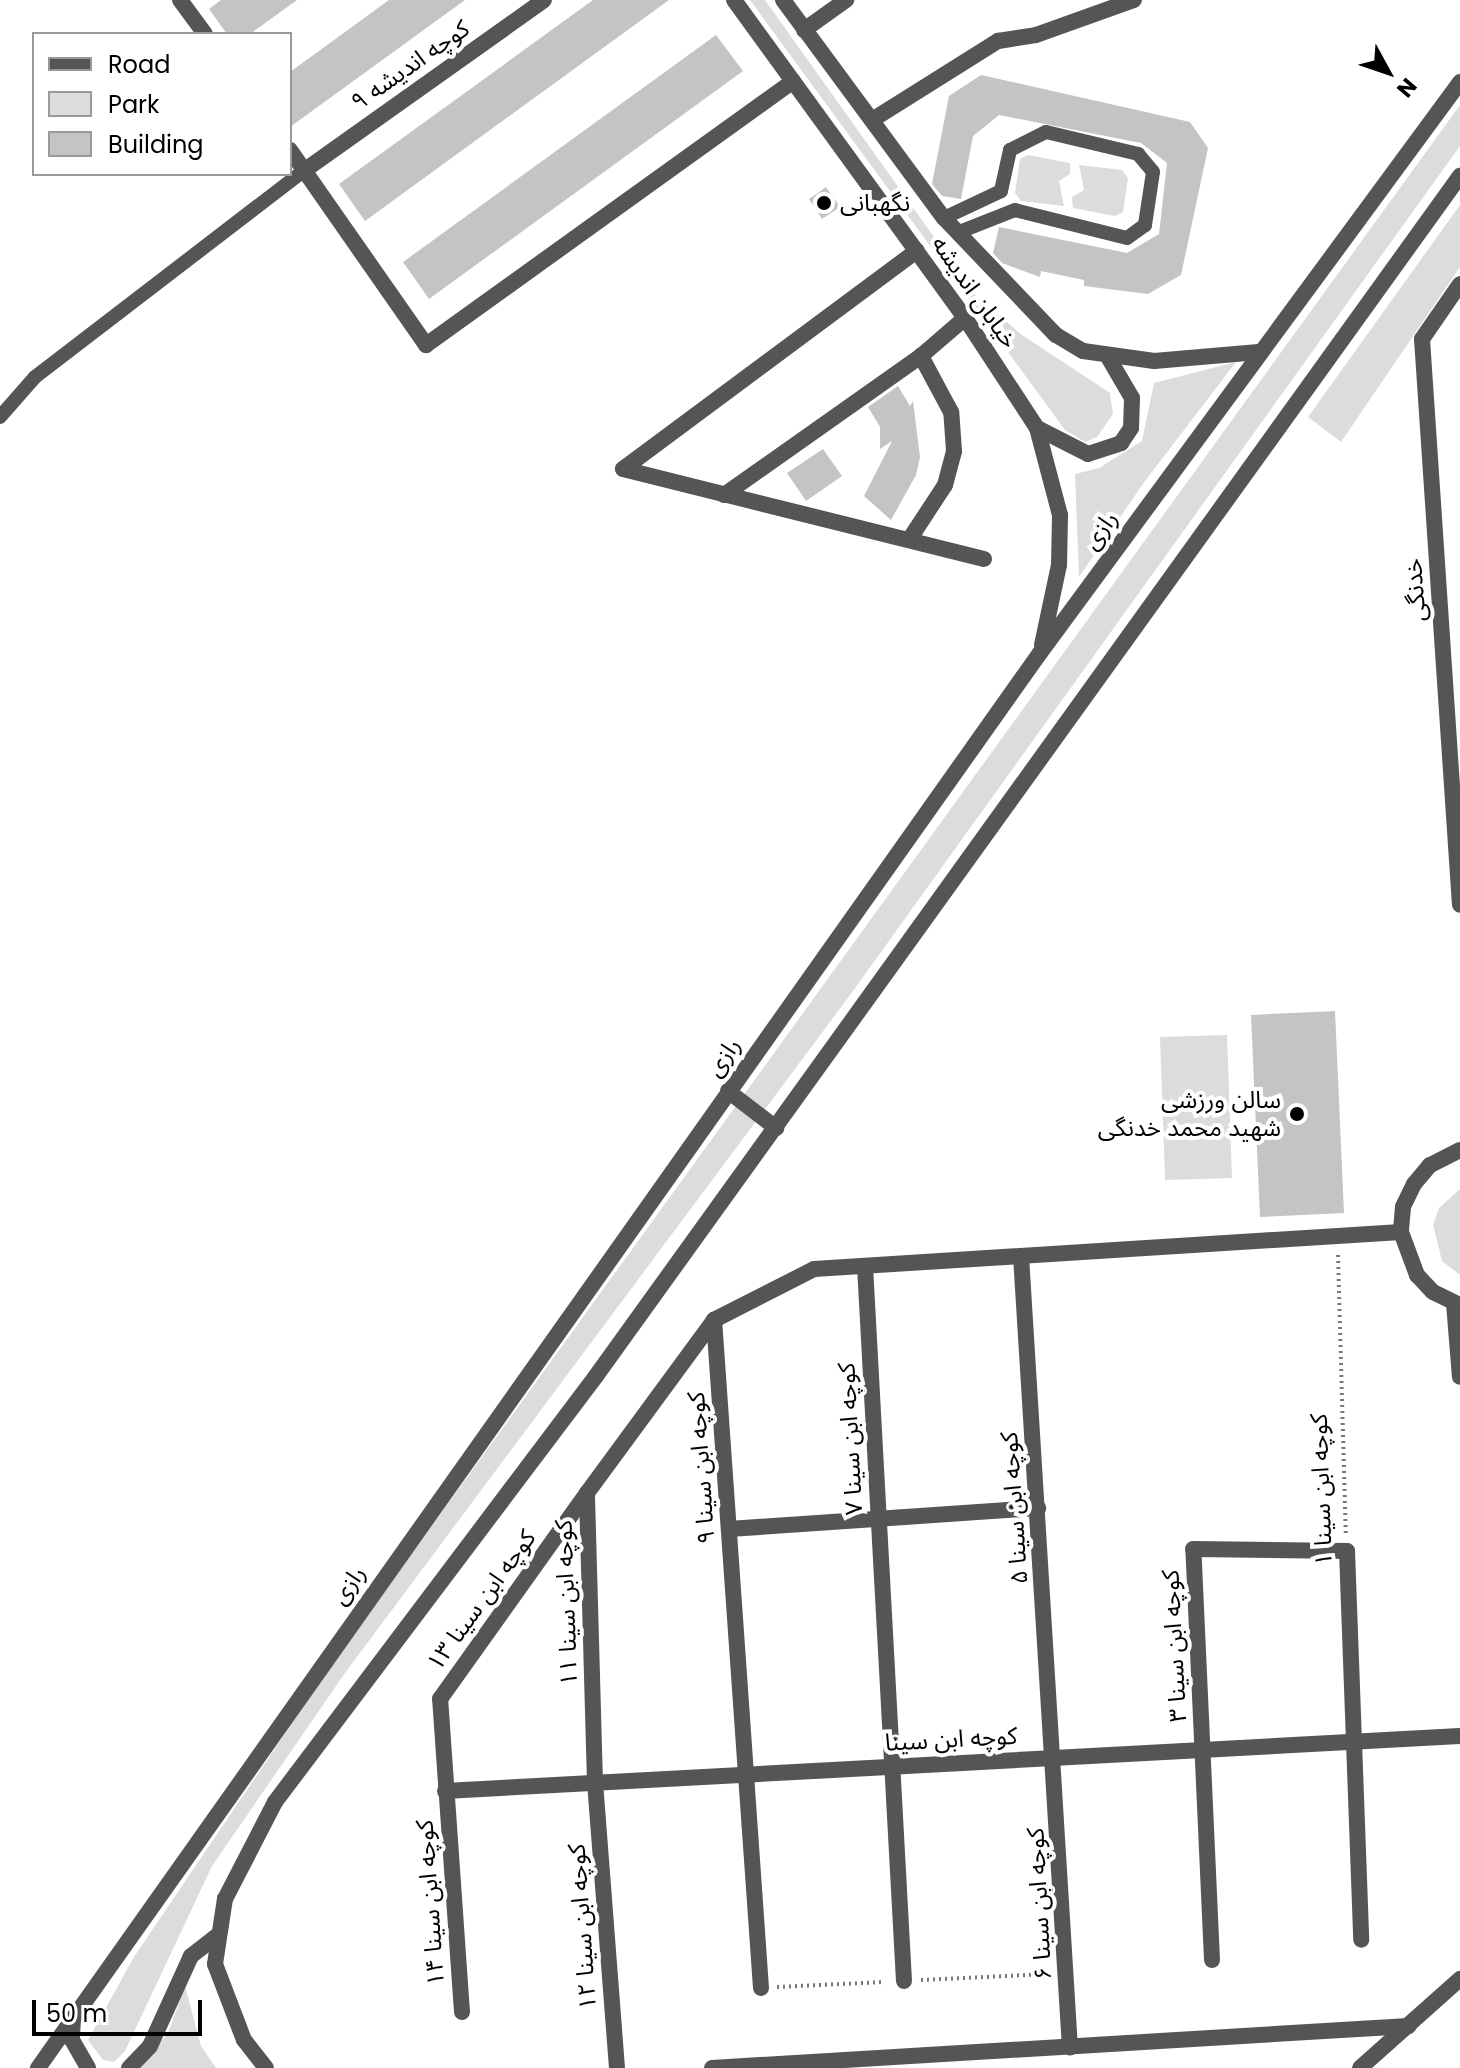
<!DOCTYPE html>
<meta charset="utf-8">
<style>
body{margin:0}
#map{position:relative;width:1460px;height:2068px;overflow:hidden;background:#fff;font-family:Poppins,"Noto Sans Arabic",sans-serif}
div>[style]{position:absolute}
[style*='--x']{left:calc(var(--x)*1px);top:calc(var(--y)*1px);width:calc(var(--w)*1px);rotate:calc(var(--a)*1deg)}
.green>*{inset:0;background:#dcdcdc}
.building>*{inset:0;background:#c4c4c4}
.path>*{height:4px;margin-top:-2px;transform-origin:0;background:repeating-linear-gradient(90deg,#777 0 2px,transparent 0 6px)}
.service>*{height:14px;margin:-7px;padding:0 7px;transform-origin:7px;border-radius:7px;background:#555}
.minor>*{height:16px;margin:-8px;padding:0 8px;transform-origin:8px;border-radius:8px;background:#555}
.tertiary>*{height:16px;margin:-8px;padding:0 8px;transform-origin:8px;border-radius:8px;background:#555}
.dots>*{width:22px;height:22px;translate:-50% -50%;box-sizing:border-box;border:4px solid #fff;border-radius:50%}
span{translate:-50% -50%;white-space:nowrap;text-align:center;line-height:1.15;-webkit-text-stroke:8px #fff;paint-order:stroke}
.street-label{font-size:24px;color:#000}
.poi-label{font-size:24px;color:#000}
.left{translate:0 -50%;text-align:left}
.right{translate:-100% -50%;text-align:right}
.legend{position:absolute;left:32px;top:32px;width:260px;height:144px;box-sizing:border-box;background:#fff;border:2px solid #999;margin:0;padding:10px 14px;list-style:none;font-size:24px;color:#000}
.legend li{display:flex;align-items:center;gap:16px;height:40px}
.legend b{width:40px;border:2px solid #999}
.north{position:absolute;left:1348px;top:32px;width:80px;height:80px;-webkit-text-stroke:6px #fff;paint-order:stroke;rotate:130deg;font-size:22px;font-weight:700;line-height:32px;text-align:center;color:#000}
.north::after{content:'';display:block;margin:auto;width:28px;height:36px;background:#000;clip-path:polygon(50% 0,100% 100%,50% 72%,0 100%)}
.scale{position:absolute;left:32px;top:2000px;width:170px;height:36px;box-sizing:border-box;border:4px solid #000;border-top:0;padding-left:10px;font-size:24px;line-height:28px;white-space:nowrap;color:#000;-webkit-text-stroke:6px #fff;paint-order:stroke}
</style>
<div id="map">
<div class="green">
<div style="clip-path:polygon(750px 0,765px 0,976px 296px,1022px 335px,1110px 393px,1113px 414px,1097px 437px,1085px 442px,1065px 430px)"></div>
<div style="clip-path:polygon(1460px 105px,1460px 146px,853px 991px,345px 1673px,212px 1866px,125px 2051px,114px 2062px,103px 2060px,88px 2040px,134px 1957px,332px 1664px)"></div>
<div style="clip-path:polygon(1028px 155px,1070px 163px,1070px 174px,1059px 181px,1064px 206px,1021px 201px,1015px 193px,1020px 159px)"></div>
<div style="clip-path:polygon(1079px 165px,1122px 170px,1128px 178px,1123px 212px,1115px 216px,1073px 208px,1072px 197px,1084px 190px)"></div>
<div style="clip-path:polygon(1460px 205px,1460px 267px,1341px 442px,1308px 417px)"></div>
<div style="clip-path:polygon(1236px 362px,1145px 481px,1079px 577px,1075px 474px,1099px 468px,1142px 441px,1154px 383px)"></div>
<div style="clip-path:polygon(1227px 1035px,1232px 1178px,1165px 1180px,1160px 1037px)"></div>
<div style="clip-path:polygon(1460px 1189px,1460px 1275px,1442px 1261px,1433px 1225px,1439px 1208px)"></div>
<div style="clip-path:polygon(185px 1986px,201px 2046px,216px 2068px,139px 2068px,168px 2033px)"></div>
</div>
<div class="building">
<div style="clip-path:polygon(221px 0,297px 0,250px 34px,227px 34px,209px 9px)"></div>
<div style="clip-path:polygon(389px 0,465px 0,290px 127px,290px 72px)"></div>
<div style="clip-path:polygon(593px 0,669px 0,365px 221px,339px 184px)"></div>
<div style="clip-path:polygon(716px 35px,743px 71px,429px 299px,403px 262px)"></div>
<div style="clip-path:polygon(981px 75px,1190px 122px,1208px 148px,1181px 275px,1148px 294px,1084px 286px,1084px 280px,1041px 271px,1040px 277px,1002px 263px,993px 253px,999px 227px,1127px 253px,1159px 234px,1167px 163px,1141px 143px,999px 115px,973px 136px,961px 199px,942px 196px,932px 184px,949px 96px)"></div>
<div style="clip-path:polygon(826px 187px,840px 207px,822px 219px,809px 199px)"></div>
<div style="clip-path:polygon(898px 386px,910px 406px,913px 401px,920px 457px,916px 475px,891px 520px,864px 496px,892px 441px,880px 449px,880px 427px,868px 407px)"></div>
<div style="clip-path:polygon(823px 449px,842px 476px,806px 501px,787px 473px)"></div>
<div style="clip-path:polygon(1335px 1011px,1344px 1213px,1260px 1217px,1251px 1015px)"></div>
</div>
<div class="path">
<div style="--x:1338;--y:1255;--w:279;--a:88.4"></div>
<div style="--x:921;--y:1980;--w:127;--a:-2.7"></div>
<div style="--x:777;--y:1987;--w:107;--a:-2.7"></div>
</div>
<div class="service">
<div style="--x:944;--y:218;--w:63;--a:-25.3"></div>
<div style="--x:1001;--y:191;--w:42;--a:-77.6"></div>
<div style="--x:1010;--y:150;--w:40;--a:-26.6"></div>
<div style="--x:1046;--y:132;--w:95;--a:13.4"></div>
<div style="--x:1138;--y:154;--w:23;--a:50"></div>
<div style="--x:1153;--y:172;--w:54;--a:98.6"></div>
<div style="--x:1145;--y:225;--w:22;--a:144"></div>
<div style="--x:1127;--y:238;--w:115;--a:-166"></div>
<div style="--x:1015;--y:210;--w:62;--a:158.4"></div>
<div style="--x:0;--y:417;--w:53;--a:-48.8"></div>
<div style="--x:35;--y:377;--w:340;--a:-37.5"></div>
</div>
<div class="minor">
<div style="--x:180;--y:0;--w:42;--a:53.7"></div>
<div style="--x:804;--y:30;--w:52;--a:-35.5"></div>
<div style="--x:872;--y:120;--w:149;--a:-32.1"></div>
<div style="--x:998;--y:41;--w:38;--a:-9"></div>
<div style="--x:1036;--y:35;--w:104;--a:-19.7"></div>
<div style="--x:290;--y:150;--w:238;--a:55.1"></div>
<div style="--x:426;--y:345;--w:452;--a:-35.7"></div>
<div style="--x:305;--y:170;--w:293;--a:-35.4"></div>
<div style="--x:1460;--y:284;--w:67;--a:124.6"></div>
<div style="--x:1422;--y:339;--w:567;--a:86.16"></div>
<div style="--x:623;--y:469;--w:372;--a:14"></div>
<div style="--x:623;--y:469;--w:366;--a:-36.6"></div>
<div style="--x:724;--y:495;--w:241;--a:-35.2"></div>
<div style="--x:921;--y:356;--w:58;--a:-40.8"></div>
<div style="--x:909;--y:540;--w:66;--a:-56.8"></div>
<div style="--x:945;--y:485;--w:35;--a:-75"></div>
<div style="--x:954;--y:451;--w:39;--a:-94"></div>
<div style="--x:951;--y:412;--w:64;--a:-118.2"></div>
<div style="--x:1460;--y:1150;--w:34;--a:153"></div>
<div style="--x:1430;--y:1165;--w:25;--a:130"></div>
<div style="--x:1414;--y:1184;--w:25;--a:116"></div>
<div style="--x:1403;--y:1207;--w:25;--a:95"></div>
<div style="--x:1401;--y:1232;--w:46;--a:69.6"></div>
<div style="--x:1417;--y:1275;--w:23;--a:47"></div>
<div style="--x:1433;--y:1292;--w:30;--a:26"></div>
<div style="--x:1021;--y:1256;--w:793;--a:86.46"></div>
<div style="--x:865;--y:1266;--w:716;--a:86.88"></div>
<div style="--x:729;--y:1529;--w:310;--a:-3.9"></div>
<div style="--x:445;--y:1791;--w:1016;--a:-3.1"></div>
<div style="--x:1212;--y:1960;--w:411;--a:-92.6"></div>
<div style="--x:1193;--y:1549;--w:154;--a:0.7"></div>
<div style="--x:1347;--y:1551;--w:389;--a:87.9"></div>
<div style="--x:761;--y:1988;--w:670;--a:-94.02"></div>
<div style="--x:714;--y:1320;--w:112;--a:-27"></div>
<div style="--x:814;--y:1269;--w:588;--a:-3.61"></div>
<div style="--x:462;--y:2012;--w:314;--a:-94"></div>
<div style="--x:440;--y:1699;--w:253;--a:-54.5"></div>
<div style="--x:617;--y:2068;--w:286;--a:-94.4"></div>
<div style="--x:595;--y:1783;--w:290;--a:-91.6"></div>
<div style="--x:587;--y:1493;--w:215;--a:-53.7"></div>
<div style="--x:712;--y:2068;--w:698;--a:-3.45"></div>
</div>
<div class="tertiary">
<div style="--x:734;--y:0;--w:393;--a:54"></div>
<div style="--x:965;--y:318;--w:131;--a:56.8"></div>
<div style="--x:1037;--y:428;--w:90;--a:75.2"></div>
<div style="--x:1060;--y:515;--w:50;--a:91.1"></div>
<div style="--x:1059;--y:565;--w:82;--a:102"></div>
<div style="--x:783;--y:0;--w:271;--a:53.6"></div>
<div style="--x:944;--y:218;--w:162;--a:46.3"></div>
<div style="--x:1056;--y:335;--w:31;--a:31"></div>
<div style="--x:1083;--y:351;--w:72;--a:8"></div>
<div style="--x:1154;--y:361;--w:105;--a:-4.9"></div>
<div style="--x:1037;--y:428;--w:57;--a:27"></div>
<div style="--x:1088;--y:454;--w:35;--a:-18"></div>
<div style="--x:1121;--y:443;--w:18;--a:-56"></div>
<div style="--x:1131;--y:428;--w:30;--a:-88"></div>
<div style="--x:1132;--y:398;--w:48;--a:-120.3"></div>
<div style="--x:728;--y:1091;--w:61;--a:37.6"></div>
<div style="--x:1454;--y:1303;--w:74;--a:85.4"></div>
<div style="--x:73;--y:2018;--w:22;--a:93"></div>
<div style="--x:72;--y:2040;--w:32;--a:60"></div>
<div style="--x:38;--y:2068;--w:1734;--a:-54.7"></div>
<div style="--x:1040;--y:653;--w:709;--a:-53.66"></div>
<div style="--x:129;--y:2068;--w:30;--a:-46"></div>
<div style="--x:150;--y:2046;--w:99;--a:-65.5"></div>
<div style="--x:191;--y:1956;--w:33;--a:-38"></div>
<div style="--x:266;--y:2068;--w:36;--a:-128"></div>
<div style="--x:244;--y:2040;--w:81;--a:-110.9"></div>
<div style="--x:215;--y:1964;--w:66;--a:-81.3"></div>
<div style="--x:225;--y:1899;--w:109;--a:-62.7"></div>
<div style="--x:275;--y:1802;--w:533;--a:-53"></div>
<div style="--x:596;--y:1376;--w:1479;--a:-54.25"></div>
<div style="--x:1360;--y:2068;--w:134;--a:-41.7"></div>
</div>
<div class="dots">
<div style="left:824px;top:203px;background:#000"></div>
<div style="left:1297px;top:1114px;background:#000"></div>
</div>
<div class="street-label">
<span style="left:410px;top:65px;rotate:-35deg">کوچه اندیشه ۹</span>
<span style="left:975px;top:292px;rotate:55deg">خیابان اندیشه</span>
<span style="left:1100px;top:530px;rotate:-54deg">رازی</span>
<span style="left:1415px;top:590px;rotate:-94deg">خدنگی</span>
<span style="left:723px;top:1057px;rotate:-55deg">رازی</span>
<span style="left:850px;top:1439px;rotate:-93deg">کوچه ابن سینا ۷</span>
<span style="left:701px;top:1468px;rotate:-94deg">کوچه ابن سینا ۹</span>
<span style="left:1321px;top:1490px;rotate:-92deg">کوچه ابن سینا ۱</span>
<span style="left:1014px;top:1508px;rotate:-94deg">کوچه ابن سینا ۵</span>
<span style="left:348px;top:1585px;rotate:-55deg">رازی</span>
<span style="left:481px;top:1600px;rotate:-54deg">کوچه ابن سینا ۱۳</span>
<span style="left:566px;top:1603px;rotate:-92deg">کوچه ابن سینا ۱۱</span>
<span style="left:1174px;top:1646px;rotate:-93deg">کوچه ابن سینا ۳</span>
<span style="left:951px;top:1739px;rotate:-3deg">کوچه ابن سینا</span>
<span style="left:430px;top:1903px;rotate:-94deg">کوچه ابن سینا ۱۴</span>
<span style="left:1039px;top:1904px;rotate:-93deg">کوچه ابن سینا ۶</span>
<span style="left:582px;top:1927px;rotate:-94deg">کوچه ابن سینا ۱۲</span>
</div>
<div class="poi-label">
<span class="left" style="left:840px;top:203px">نگهبانی</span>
<span class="right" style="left:1281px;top:1114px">سالن ورزشی<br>شهید محمد خدنگی</span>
</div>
<ul class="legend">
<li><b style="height:10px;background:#555"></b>Road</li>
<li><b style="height:22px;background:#dcdcdc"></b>Park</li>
<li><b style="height:22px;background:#c4c4c4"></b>Building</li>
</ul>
<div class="north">N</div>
<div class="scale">50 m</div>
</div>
